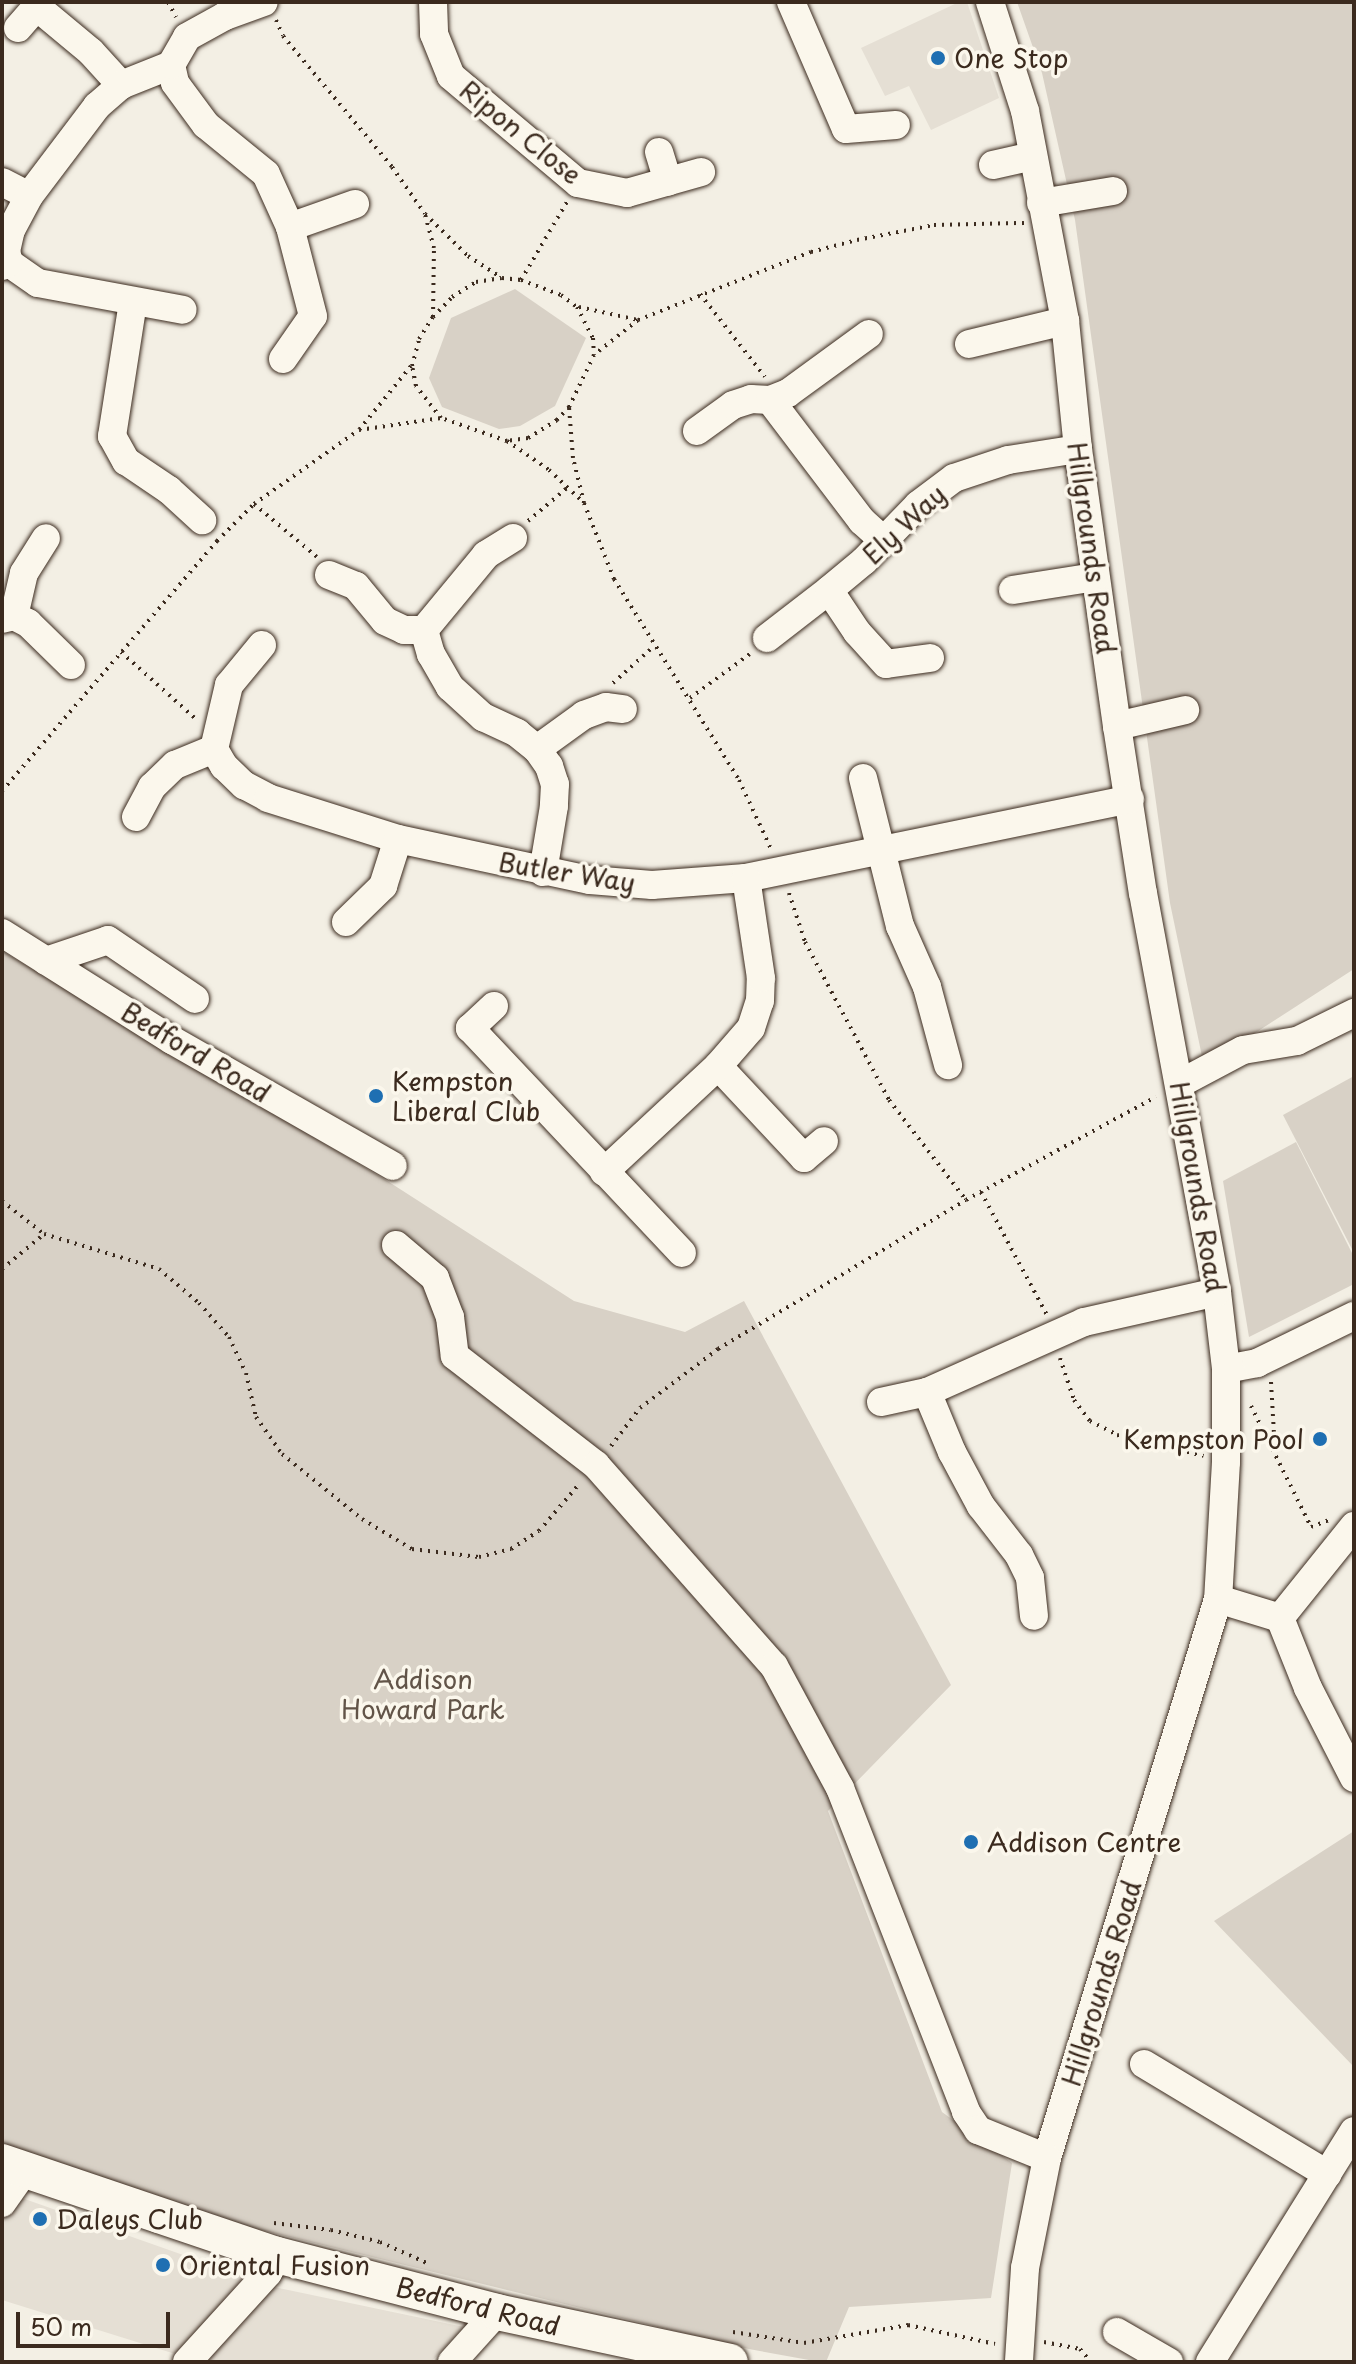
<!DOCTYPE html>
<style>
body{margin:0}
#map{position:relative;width:1356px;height:2364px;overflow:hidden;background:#f3efe4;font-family:"Playpen Sans",sans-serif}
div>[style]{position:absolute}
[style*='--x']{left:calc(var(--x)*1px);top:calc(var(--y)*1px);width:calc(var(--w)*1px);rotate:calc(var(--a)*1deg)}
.built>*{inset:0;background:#e5dfd4}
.green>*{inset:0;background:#d8d1c6}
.path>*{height:4px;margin-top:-2px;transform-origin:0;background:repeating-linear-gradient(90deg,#3b2a1e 0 2px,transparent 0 8px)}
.roads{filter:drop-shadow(0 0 2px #3b2a1e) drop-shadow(0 0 2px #3b2a1e)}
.minor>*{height:28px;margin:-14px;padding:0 14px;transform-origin:14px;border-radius:14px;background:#fbf7ec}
.major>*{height:36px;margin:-18px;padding:0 18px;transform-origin:18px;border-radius:18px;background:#fbf7ec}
.dots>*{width:22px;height:22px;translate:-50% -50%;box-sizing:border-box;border:4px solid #fbf7ec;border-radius:50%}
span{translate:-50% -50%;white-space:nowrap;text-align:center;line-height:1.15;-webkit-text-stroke:7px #fbf7ec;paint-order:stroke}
.poi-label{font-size:26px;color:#3b2a1e}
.left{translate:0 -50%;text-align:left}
.right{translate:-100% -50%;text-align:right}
.street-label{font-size:26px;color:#3b2a1e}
.park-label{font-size:26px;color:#625448}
.frame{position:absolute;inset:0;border:4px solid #3b2a1e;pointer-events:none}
.scale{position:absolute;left:16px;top:2312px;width:154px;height:36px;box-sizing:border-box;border:4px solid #3b2a1e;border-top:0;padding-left:10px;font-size:24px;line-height:28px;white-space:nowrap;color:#3b2a1e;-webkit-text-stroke:6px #fbf7ec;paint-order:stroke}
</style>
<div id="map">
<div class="built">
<div style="clip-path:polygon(959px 2px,967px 2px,999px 98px,931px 130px,909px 86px,885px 96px,861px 48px)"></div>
<div style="clip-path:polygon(2px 2191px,274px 2287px,464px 2327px,431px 2362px,201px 2362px,2px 2300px)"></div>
</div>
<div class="green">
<div style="clip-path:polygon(1017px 2px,1354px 2px,1354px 969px,1204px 1066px,1170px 903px,1075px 220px,1042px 73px)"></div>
<div style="clip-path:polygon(515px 289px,586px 338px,555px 406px,520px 426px,499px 429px,442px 407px,429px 378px,451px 318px)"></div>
<div style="clip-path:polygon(2px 951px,389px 1182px,574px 1301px,685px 1332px,744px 1301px,951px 1685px,828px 1811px,942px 2112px,1012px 2163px,991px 2298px,849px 2307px,826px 2362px,820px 2362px,749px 2349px,241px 2225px,2px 2146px)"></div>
<div style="clip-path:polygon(1354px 1076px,1354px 1253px,1283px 1115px)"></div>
<div style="clip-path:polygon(1296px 1142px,1354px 1257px,1354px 1284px,1249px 1337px,1223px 1181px)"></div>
<div style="clip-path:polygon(1354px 1831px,1354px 2067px,1214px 1921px)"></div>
</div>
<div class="path">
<div style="--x:168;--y:2;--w:17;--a:62"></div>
<div style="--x:276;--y:20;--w:17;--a:66"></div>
<div style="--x:283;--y:36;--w:170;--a:50.2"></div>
<div style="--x:392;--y:167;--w:57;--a:54.9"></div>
<div style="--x:521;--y:280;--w:91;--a:-59.5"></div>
<div style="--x:700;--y:294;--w:105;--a:51.9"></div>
<div style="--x:579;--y:307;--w:60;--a:12.4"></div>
<div style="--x:638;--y:320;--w:55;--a:141.7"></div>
<div style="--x:433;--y:317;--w:69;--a:-89.2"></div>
<div style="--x:434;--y:248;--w:35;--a:-105"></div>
<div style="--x:425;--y:214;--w:60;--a:44.3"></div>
<div style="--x:468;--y:256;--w:40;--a:32.9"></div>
<div style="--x:502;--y:278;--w:19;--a:6"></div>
<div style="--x:521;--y:280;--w:43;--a:20.6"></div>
<div style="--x:561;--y:295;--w:20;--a:37"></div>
<div style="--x:577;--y:307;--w:35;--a:63"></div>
<div style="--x:593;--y:338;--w:17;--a:87"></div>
<div style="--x:594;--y:355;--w:58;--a:115.7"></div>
<div style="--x:569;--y:407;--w:18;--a:133"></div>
<div style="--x:557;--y:420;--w:34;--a:148"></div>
<div style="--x:528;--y:438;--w:21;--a:172"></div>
<div style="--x:507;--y:441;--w:70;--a:-160.8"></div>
<div style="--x:441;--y:418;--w:41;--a:-128"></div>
<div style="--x:416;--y:386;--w:20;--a:-101"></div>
<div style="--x:412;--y:366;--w:28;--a:-75"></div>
<div style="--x:419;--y:339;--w:26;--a:-58"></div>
<div style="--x:433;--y:317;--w:28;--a:-46"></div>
<div style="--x:452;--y:297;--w:28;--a:-32"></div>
<div style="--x:476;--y:282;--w:26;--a:-9"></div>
<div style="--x:638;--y:320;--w:186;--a:-21.5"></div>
<div style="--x:811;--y:252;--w:48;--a:-14.6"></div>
<div style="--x:857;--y:240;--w:78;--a:-11"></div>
<div style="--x:934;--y:225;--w:90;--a:-1.3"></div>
<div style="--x:411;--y:366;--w:82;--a:129.1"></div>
<div style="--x:359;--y:430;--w:83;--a:-8.3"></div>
<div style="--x:507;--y:441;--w:51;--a:34.6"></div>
<div style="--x:549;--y:470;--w:48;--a:43.3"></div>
<div style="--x:584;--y:503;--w:46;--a:-103.7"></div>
<div style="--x:573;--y:458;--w:51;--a:-94.5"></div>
<div style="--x:584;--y:503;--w:82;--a:68.5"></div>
<div style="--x:614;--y:579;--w:237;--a:58.1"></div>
<div style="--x:739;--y:780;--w:78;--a:65.1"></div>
<div style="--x:254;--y:504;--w:82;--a:40.1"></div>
<div style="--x:528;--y:521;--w:51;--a:-40.2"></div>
<div style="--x:121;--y:652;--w:102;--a:41.8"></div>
<div style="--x:613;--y:683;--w:54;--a:-42"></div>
<div style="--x:690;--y:698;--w:74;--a:-36.3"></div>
<div style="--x:2;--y:791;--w:330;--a:-49.3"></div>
<div style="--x:217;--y:541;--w:52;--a:-45"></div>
<div style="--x:254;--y:504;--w:128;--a:-35.2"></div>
<div style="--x:789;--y:893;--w:52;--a:71.9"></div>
<div style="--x:805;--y:942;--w:179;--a:62"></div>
<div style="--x:889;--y:1100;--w:126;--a:52.4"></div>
<div style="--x:981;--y:1192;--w:140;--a:61.8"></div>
<div style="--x:2;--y:1201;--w:53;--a:38.2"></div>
<div style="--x:44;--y:1234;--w:120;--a:16.9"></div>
<div style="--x:159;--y:1269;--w:52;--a:40.4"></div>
<div style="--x:199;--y:1303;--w:45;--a:48.6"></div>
<div style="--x:229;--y:1337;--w:40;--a:65"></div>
<div style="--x:246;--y:1373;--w:45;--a:77.2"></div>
<div style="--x:256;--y:1417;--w:45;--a:54.9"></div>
<div style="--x:282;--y:1454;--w:103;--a:39.1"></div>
<div style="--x:362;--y:1519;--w:58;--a:31"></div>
<div style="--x:412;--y:1549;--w:67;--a:6.8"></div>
<div style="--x:479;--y:1557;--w:33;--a:-14"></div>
<div style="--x:511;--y:1549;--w:33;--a:-33"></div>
<div style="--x:539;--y:1531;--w:63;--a:-49.5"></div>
<div style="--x:2;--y:1269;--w:53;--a:-39.7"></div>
<div style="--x:1060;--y:1358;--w:44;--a:71.6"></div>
<div style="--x:1074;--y:1400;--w:26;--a:53"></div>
<div style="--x:1090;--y:1421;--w:30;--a:27"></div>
<div style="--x:1117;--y:1435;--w:89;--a:13.6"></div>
<div style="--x:1271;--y:1382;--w:70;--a:86.7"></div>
<div style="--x:1251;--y:1406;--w:135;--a:63.6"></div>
<div style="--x:1311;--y:1527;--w:19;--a:-21"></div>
<div style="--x:611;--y:1446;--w:48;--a:-52.7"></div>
<div style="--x:640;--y:1408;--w:98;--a:-37.1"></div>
<div style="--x:718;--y:1349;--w:289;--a:-31"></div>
<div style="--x:966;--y:1200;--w:216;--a:-28.5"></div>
<div style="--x:274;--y:2223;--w:57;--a:7"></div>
<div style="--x:331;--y:2230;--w:50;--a:13.8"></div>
<div style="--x:380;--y:2242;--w:51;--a:24.1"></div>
<div style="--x:733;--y:2332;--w:72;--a:8.8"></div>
<div style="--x:804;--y:2343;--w:106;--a:-9.8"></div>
<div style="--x:908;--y:2325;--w:89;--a:12.3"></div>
<div style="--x:1044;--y:2342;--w:37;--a:11"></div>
<div style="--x:1080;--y:2349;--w:17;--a:50"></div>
</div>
<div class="roads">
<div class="minor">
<div style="--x:433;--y:2;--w:32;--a:88"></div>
<div style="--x:434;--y:34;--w:45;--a:68"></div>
<div style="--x:451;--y:76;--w:166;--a:40.1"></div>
<div style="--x:578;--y:183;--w:50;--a:11.5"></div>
<div style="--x:627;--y:193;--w:77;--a:-15.8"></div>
<div style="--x:791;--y:2;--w:138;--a:66.6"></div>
<div style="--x:846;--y:129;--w:50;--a:-4.6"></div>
<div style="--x:990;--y:2;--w:114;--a:72.2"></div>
<div style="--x:1025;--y:111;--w:214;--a:79.2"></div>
<div style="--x:1065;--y:321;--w:129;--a:84.2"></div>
<div style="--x:1078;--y:449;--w:280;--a:82"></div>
<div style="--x:1117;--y:726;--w:169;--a:81.2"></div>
<div style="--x:1143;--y:893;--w:406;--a:79.5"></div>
<div style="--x:1217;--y:1292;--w:78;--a:83.3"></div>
<div style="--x:1226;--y:1369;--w:93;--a:90"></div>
<div style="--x:1226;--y:1462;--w:137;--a:93.3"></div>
<div style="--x:1218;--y:1599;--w:585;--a:107.01"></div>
<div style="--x:1047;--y:2158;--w:112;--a:101.3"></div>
<div style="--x:1025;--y:2268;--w:94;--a:93.7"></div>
<div style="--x:37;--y:7;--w:70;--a:39.8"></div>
<div style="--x:91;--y:52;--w:45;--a:47.7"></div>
<div style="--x:18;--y:28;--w:35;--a:-49"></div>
<div style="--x:171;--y:65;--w:18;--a:77"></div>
<div style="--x:175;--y:83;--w:52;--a:53.6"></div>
<div style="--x:206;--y:125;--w:77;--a:39.2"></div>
<div style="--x:266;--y:174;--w:58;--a:65.6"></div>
<div style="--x:290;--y:227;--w:69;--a:-19.5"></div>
<div style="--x:659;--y:152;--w:31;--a:73"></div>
<div style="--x:993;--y:165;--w:41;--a:-12.7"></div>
<div style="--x:2;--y:182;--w:30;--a:27"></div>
<div style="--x:1041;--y:203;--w:73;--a:-9.5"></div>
<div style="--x:9;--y:263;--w:35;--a:35"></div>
<div style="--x:38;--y:283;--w:147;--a:10.5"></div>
<div style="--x:2;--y:266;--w:8;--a:-23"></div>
<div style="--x:9;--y:263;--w:12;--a:-104"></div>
<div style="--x:6;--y:251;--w:22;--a:-77"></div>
<div style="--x:11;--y:230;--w:38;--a:-62"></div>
<div style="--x:29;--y:196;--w:113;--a:-52.9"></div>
<div style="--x:97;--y:106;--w:32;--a:-41"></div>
<div style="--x:121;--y:85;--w:54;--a:-21.8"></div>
<div style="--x:171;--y:65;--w:32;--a:-60"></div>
<div style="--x:187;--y:37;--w:43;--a:-28.9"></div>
<div style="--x:225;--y:16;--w:41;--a:-19.7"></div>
<div style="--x:133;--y:302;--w:136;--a:98.9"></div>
<div style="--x:112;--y:436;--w:29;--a:61"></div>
<div style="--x:126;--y:461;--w:52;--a:34"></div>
<div style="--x:169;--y:490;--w:45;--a:42.3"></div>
<div style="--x:969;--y:344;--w:99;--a:-13.5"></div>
<div style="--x:283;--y:359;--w:52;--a:-55.1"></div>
<div style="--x:313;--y:316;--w:92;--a:-104.5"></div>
<div style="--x:770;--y:400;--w:152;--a:52.8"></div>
<div style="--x:862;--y:521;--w:30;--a:42"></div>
<div style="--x:697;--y:431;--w:44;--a:-35.8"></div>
<div style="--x:733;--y:405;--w:19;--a:-18"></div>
<div style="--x:751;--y:399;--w:19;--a:3"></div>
<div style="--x:770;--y:400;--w:19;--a:-21"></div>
<div style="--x:788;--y:393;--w:100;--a:-36.1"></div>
<div style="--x:513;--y:538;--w:32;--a:148"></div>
<div style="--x:486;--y:555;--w:97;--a:129.6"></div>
<div style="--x:424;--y:630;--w:25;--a:74"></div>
<div style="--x:431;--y:654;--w:38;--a:60"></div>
<div style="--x:450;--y:687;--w:45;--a:42.3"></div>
<div style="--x:483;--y:717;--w:38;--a:25"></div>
<div style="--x:517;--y:733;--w:26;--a:39"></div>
<div style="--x:537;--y:749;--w:21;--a:55"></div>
<div style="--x:549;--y:766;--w:19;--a:72"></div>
<div style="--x:555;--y:784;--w:22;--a:93"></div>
<div style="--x:554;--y:806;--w:67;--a:99.5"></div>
<div style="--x:329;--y:575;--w:29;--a:22"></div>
<div style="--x:356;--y:586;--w:45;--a:50.4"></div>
<div style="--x:385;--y:621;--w:21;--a:25"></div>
<div style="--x:404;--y:630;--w:20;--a:0"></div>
<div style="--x:1013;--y:590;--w:83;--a:-9"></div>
<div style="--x:14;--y:616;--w:44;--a:-76.9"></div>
<div style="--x:24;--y:573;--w:41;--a:-57.8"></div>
<div style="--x:2;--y:619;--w:12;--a:-14"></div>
<div style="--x:14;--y:616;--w:16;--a:27"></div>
<div style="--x:28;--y:623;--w:60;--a:44.3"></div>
<div style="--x:767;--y:638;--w:78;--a:-37.7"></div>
<div style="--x:262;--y:645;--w:52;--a:129.5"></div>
<div style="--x:229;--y:685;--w:66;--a:103.2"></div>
<div style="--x:214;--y:749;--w:20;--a:60"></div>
<div style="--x:224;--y:766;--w:28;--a:44"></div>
<div style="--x:244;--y:785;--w:27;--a:28"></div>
<div style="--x:268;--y:798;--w:136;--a:17.5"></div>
<div style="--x:398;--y:839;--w:196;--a:12.1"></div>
<div style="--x:590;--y:880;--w:62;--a:4.6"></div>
<div style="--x:652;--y:885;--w:94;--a:-4.3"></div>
<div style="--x:746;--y:878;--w:392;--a:-11.6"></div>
<div style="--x:930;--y:658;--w:44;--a:172.2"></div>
<div style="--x:886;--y:664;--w:43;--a:-132.2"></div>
<div style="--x:857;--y:632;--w:50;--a:-123.7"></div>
<div style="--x:829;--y:590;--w:45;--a:-39.6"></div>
<div style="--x:864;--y:561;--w:78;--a:-46"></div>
<div style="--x:918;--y:505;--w:45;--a:-36.9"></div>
<div style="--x:954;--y:478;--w:57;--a:-18.4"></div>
<div style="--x:1008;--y:460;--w:71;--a:-8.9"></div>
<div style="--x:1117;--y:726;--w:70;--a:-13.2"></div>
<div style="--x:537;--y:749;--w:58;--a:-35.9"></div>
<div style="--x:584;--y:715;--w:23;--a:-20"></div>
<div style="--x:606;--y:707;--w:17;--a:7"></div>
<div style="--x:863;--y:778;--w:153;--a:76"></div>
<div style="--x:900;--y:926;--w:67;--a:66.1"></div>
<div style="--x:927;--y:987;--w:81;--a:74.9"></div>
<div style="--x:136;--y:817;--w:34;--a:-62"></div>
<div style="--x:152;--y:787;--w:32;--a:-44"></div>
<div style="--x:175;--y:765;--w:42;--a:-22.3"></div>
<div style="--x:346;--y:922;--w:52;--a:-44.2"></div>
<div style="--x:383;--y:886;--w:49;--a:-72.3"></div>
<div style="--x:2;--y:933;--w:201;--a:32.2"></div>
<div style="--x:172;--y:1040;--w:254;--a:29.7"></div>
<div style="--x:46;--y:961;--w:65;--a:-18.7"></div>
<div style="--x:108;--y:940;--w:105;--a:34.1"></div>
<div style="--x:494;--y:1006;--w:33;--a:137"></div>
<div style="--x:470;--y:1028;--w:309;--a:46.7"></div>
<div style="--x:718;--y:1066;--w:126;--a:46.9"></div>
<div style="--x:804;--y:1158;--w:26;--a:-40"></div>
<div style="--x:1179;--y:1084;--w:72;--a:-28"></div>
<div style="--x:1243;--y:1050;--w:55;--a:-9.5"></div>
<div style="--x:1297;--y:1041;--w:64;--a:-26.2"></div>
<div style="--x:604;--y:1172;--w:156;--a:-42.9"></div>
<div style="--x:718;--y:1066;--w:50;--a:-49"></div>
<div style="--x:751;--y:1028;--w:28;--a:-72"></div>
<div style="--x:760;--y:1001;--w:23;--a:-88"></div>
<div style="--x:761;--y:978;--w:101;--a:-98.5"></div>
<div style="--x:396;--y:1245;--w:51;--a:40.2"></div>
<div style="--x:435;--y:1278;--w:42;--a:69"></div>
<div style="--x:450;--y:1317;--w:39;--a:83"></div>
<div style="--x:455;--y:1356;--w:178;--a:37.7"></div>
<div style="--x:596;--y:1465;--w:268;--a:48.5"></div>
<div style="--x:774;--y:1666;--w:139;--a:61.6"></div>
<div style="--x:840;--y:1788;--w:348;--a:68.7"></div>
<div style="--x:966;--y:2112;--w:22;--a:56"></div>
<div style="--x:978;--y:2130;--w:74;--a:22.1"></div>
<div style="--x:1226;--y:1369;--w:32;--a:-11"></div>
<div style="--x:1257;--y:1363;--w:108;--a:-25.9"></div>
<div style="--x:927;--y:1392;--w:65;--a:67.4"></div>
<div style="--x:952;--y:1452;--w:61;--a:61.8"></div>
<div style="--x:981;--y:1506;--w:62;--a:52.2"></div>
<div style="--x:1019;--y:1555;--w:25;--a:64"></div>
<div style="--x:1030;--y:1578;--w:38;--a:84"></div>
<div style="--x:881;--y:1402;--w:47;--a:-12.3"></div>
<div style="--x:927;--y:1392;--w:172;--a:-24"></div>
<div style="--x:1084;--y:1322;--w:136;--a:-12.7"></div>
<div style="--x:1218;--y:1599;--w:65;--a:17"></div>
<div style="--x:1280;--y:1618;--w:75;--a:68.2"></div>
<div style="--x:1308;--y:1688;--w:101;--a:62.9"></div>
<div style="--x:1280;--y:1618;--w:118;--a:-51.2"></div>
<div style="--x:1144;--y:2064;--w:214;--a:31"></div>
<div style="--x:2;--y:2203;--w:42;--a:-54.8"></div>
<div style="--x:1117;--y:2332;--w:60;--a:30"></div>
<div style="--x:187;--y:2362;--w:120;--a:-47.7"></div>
<div style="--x:268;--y:2273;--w:20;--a:-63"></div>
<div style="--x:452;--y:2362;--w:67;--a:-48"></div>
<div style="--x:1210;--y:2362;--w:272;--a:-58.1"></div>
</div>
<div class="major">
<div style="--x:2;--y:2162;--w:290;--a:18.7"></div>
<div style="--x:277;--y:2255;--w:227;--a:14.5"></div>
<div style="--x:497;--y:2312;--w:238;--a:12.1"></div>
</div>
</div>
<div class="dots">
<div style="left:938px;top:58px;background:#1f6fb2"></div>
<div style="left:376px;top:1096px;background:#1f6fb2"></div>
<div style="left:1320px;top:1439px;background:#1f6fb2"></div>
<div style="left:971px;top:1842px;background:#1f6fb2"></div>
<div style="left:40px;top:2219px;background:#1f6fb2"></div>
<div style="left:163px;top:2265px;background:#1f6fb2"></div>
</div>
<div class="poi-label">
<span class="left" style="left:954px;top:58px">One Stop</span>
<span class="left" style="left:392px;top:1096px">Kempston<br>Liberal Club</span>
<span class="right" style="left:1304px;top:1439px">Kempston Pool</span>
<span class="left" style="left:987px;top:1842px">Addison Centre</span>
<span class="left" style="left:56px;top:2219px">Daleys Club</span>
<span class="left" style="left:179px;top:2265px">Oriental Fusion</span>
</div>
<div class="street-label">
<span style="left:521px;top:132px;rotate:39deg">Ripon Close</span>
<span style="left:904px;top:524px;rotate:-43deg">Ely Way</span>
<span style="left:1092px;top:548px;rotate:82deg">Hillgrounds Road</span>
<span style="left:567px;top:872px;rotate:9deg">Butler Way</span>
<span style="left:196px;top:1052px;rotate:31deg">Bedford Road</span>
<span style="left:1198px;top:1187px;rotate:80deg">Hillgrounds Road</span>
<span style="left:1101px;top:1983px;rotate:-73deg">Hillgrounds Road</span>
<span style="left:478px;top:2306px;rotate:14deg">Bedford Road</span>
</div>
<div class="park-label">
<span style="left:423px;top:1694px">Addison<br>Howard Park</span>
</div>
<div class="frame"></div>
<div class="scale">50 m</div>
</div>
